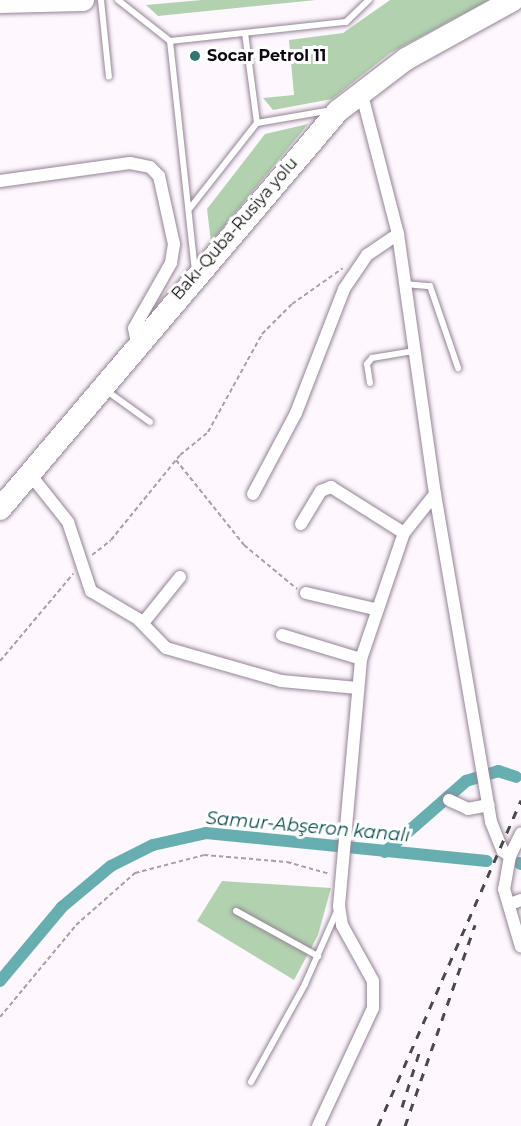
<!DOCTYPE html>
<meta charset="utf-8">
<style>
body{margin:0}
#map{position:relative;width:521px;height:1126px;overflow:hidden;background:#fef7fe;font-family:Montserrat,sans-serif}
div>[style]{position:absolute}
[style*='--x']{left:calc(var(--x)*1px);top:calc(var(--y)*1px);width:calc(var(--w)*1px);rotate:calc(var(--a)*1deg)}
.green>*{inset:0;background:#b1d1af}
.canal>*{height:12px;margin:-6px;padding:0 6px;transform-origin:6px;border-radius:6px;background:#67aeb1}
.path>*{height:2px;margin-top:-1px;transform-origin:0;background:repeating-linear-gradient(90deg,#a69fa6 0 4.5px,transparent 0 7.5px)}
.roads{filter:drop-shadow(0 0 2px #938394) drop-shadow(0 0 2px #938394)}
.lane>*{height:6px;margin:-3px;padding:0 3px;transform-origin:3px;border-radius:3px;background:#fff}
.street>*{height:12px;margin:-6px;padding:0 6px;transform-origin:6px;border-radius:6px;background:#fff}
.highway>*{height:22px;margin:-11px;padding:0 11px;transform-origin:11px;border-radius:11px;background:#fff}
.rail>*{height:3px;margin-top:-1.5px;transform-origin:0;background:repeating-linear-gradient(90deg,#4c474d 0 8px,transparent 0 16px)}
.dots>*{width:16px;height:16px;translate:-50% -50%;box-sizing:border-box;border:3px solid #fff;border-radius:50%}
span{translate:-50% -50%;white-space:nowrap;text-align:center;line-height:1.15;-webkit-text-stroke:6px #fff;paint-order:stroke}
.poi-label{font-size:16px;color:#0f0a10;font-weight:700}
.left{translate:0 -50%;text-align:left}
.street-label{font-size:16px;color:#0f0a10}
.water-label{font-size:18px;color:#074b4d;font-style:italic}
</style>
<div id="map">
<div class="green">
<div style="clip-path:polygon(202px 0,316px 0,158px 16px,146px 5px)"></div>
<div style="clip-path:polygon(390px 0,489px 0,390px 53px,332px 99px,273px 110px,263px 98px,294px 95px,289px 40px,343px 33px)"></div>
<div style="clip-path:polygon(308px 124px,211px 242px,207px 209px,265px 134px)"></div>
<div style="clip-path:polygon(222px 881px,331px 888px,318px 935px,294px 980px,197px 921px)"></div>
</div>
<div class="canal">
<div style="--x:385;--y:852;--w:108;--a:-41.2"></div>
<div style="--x:466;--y:781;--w:34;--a:-17"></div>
<div style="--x:498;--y:771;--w:19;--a:18"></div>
<div style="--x:519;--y:863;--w:2;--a:27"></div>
<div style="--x:0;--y:981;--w:97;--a:-50"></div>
<div style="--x:62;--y:907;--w:64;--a:-39.9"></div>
<div style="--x:111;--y:866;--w:47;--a:-26.6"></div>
<div style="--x:153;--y:845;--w:54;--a:-12.8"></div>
<div style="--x:206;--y:833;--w:282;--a:5.7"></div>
</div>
<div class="path">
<div style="--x:176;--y:460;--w:109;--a:51.3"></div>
<div style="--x:244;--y:545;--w:69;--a:39.7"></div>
<div style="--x:92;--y:555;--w:24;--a:-38"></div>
<div style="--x:111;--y:540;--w:109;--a:-50.9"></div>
<div style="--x:180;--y:455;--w:36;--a:-39"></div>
<div style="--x:208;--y:432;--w:112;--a:-61.1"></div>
<div style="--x:262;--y:334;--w:42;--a:-45"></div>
<div style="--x:292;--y:304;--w:62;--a:-35.2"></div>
<div style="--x:0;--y:661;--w:114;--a:-50"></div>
<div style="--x:0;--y:1017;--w:119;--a:-50.4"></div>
<div style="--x:76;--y:925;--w:79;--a:-41.4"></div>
<div style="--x:135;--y:873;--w:71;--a:-14.6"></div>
<div style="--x:204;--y:855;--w:83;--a:4.8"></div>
<div style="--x:287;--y:862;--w:45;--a:15.6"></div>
</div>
<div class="roads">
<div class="lane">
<div style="--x:101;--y:0;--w:77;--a:84.1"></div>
<div style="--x:118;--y:0;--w:66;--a:38.3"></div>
<div style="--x:170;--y:41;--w:177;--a:-6.2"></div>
<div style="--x:346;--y:22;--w:32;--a:-44"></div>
<div style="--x:245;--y:33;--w:91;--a:82.4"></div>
<div style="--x:170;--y:41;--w:230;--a:83.8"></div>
<div style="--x:190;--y:208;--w:108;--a:-51.8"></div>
<div style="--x:257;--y:123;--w:76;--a:-9.8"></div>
<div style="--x:405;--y:284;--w:25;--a:5"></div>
<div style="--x:430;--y:286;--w:87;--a:71.1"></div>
<div style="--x:370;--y:383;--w:19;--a:-99"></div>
<div style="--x:367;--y:364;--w:8;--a:-50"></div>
<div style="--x:372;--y:358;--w:43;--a:-9.5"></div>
<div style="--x:107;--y:391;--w:53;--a:35.8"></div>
<div style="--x:236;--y:911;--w:94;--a:28.8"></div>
<div style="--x:251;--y:1082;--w:112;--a:-61.1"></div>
<div style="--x:305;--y:984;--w:82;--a:-66.3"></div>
</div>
<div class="street">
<div style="--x:361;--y:91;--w:148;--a:75.5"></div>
<div style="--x:398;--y:234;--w:263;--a:81.9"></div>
<div style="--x:435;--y:494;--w:333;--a:80.3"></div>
<div style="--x:491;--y:822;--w:31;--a:68"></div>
<div style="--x:503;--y:851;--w:9;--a:36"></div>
<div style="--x:510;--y:856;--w:34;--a:100"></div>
<div style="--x:504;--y:889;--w:60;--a:73.7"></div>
<div style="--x:0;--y:181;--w:131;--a:-7.9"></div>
<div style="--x:130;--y:163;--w:20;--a:11"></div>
<div style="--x:150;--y:167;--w:13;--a:45"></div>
<div style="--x:159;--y:176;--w:70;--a:77.6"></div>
<div style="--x:174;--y:244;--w:19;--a:99"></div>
<div style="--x:171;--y:263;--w:75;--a:119.6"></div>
<div style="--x:134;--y:328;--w:16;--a:79"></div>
<div style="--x:29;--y:473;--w:63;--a:51.5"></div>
<div style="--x:68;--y:522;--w:73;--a:71.6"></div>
<div style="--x:91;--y:591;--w:55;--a:30.8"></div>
<div style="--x:138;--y:619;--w:40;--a:46"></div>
<div style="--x:166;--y:648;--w:120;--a:16"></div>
<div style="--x:281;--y:681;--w:77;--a:5.2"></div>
<div style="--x:253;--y:494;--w:92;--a:-62"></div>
<div style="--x:296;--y:413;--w:133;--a:-68.8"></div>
<div style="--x:344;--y:289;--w:41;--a:-55.9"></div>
<div style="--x:367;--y:255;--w:37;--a:-34"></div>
<div style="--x:301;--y:524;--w:39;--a:-59"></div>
<div style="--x:321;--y:491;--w:11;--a:-22"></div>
<div style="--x:331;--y:487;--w:86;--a:32.2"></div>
<div style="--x:306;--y:593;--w:71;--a:13.1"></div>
<div style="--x:143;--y:623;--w:59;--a:-51.2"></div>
<div style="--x:282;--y:635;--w:83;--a:16.9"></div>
<div style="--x:449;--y:800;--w:21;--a:25"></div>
<div style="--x:468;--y:809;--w:21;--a:-11"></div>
<div style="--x:510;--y:856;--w:25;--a:-64"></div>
<div style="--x:510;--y:904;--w:12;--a:-20"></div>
<div style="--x:318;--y:1126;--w:130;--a:-65"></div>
<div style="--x:373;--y:1008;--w:27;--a:-90"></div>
<div style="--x:373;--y:981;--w:64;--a:-119"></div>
<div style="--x:342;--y:925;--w:19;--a:-99"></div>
<div style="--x:339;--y:906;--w:248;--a:-84.9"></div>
<div style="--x:361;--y:659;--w:133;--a:-71.2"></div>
<div style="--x:404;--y:533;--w:50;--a:-51.5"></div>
</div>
<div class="highway">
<div style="--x:0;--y:2;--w:83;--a:-1.4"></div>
<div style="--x:0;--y:509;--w:522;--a:-49.66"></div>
<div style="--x:338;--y:111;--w:86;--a:-37.4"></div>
<div style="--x:406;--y:59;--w:122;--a:-28.9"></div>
</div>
</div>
<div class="rail">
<div style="--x:402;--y:1107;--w:57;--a:-72.5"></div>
<div style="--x:378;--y:1126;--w:356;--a:-66.3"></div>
<div style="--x:405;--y:1126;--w:213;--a:-70.8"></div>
</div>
<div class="dots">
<div style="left:195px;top:56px;background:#2f7770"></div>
</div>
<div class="poi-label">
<span class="left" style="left:207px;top:56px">Socar Petrol 11</span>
</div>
<div class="street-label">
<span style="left:235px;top:229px;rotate:-49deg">Bakı-Quba-Rusiya yolu</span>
</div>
<div class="water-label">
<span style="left:308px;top:827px;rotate:5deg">Samur-Abşeron kanalı</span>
</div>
</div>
